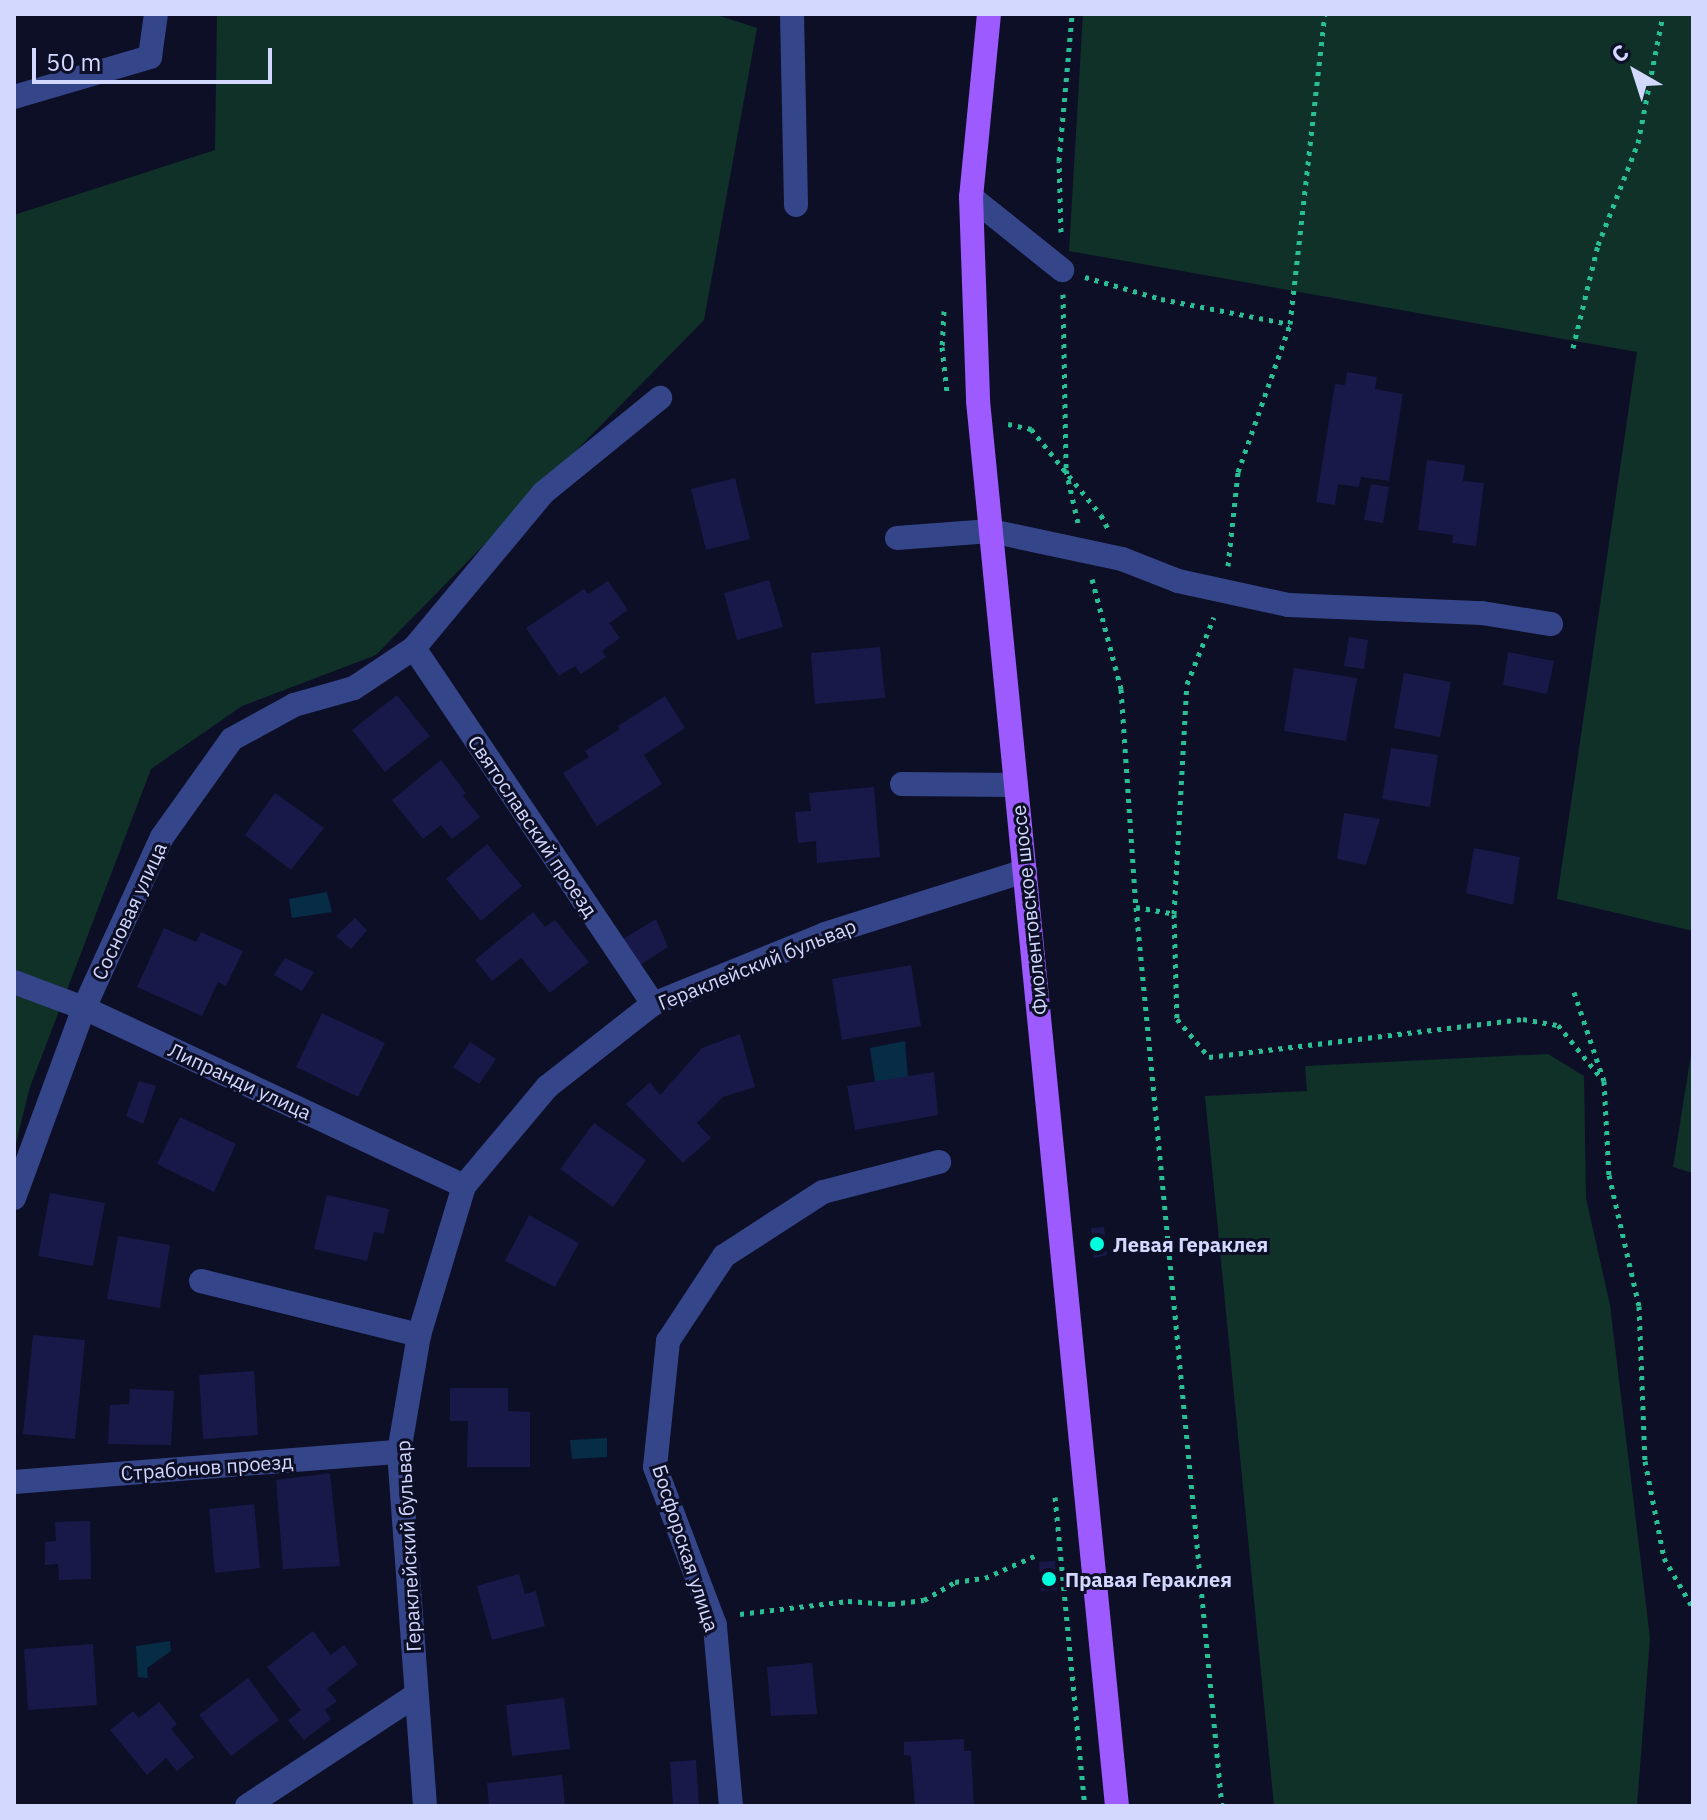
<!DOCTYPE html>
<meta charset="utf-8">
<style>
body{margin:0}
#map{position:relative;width:1707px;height:1820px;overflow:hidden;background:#0d0f26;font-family:"IBM Plex Sans",sans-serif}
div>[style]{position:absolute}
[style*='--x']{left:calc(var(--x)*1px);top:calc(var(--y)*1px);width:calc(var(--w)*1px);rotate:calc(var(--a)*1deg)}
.green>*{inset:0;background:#103128}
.water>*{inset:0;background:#062c46}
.building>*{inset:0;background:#181949}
.path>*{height:5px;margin-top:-2.5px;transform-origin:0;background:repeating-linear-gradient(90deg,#27bf93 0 4px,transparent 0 10px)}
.minor>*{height:24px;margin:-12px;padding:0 12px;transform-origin:12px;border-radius:12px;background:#354589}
.major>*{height:24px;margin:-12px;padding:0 12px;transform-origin:12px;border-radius:12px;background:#9c5aff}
.dots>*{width:22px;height:22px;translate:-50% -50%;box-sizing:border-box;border:4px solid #0d0f26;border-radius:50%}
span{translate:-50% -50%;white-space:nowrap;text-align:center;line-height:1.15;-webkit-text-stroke:6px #0d0f26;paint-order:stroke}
.street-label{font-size:20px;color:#d3d8ff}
.poi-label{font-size:20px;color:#d3d8ff;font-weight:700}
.left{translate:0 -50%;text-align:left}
.frame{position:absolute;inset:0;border:16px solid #d3d8ff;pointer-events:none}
.north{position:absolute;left:1595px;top:32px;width:80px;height:80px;-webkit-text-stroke:6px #0d0f26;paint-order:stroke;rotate:321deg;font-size:22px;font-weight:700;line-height:32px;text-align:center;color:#d3d8ff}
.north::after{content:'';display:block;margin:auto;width:28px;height:36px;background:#d3d8ff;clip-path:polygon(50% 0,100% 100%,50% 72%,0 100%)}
.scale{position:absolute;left:32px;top:48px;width:240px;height:36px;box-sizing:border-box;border:4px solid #d3d8ff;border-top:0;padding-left:10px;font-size:24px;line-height:28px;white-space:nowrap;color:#d3d8ff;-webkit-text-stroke:6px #0d0f26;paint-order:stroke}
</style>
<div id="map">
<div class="green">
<div style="clip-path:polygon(217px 14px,714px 14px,757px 28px,704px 320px,376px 655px,242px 706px,151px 769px,30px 1087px,14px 1151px,14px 215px,215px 150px)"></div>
<div style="clip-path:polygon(1083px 14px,1693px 14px,1693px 931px,1557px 899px,1637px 352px,1069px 251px)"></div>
<div style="clip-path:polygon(1693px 1042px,1693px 1173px,1673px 1167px)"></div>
<div style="clip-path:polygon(1548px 1054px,1584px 1076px,1586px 1198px,1610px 1305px,1650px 1638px,1637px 1806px,1274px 1806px,1205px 1096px,1307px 1091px,1305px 1066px)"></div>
</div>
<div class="water">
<div style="clip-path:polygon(327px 892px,332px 912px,292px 918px,289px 899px)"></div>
<div style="clip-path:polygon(905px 1041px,908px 1077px,875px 1082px,870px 1048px)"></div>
<div style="clip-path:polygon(607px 1438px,607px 1457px,572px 1459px,570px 1440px)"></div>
<div style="clip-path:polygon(170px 1641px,171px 1651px,147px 1668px,148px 1678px,138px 1677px,136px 1646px)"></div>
</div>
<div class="building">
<div style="clip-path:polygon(1347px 372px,1377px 377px,1375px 389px,1403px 394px,1389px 481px,1361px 477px,1359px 487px,1338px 484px,1335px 505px,1316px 502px,1335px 384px,1345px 385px)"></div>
<div style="clip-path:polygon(1427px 460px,1465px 465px,1463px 481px,1484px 483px,1476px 546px,1452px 543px,1453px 535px,1418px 530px)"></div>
<div style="clip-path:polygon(735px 478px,750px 539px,706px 550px,691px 489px)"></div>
<div style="clip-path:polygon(1371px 484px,1389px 487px,1383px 523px,1364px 520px)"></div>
<div style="clip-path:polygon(769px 580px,783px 627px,737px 640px,724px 593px)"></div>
<div style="clip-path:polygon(608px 581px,628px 610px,609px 623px,620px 638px,602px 651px,606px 657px,581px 674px,575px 666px,559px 676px,526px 628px,584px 589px,588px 594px)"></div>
<div style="clip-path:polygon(1349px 637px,1368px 640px,1364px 669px,1344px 666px)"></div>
<div style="clip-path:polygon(880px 647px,885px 698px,815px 704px,811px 653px)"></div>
<div style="clip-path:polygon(1508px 652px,1554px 661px,1547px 694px,1503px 685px)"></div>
<div style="clip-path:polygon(1294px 668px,1357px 678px,1346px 741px,1284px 731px)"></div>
<div style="clip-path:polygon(1404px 673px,1451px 682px,1440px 737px,1394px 728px)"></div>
<div style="clip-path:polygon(397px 695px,430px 736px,385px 772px,352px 730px)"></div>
<div style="clip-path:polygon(665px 696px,685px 728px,644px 755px,662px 784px,597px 826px,563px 773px,589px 757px,585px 751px,620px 729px,618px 726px)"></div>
<div style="clip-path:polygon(1391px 748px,1438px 755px,1430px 807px,1382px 799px)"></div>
<div style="clip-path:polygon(441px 760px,466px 793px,463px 796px,480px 817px,452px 839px,441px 825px,423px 839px,392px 800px)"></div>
<div style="clip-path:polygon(874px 787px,880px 857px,817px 863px,816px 841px,798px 843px,795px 812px,811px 811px,809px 793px)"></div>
<div style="clip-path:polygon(275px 793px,324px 828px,291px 870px,245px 835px)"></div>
<div style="clip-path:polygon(1344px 813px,1380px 819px,1366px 865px,1337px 859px)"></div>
<div style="clip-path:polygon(487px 844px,522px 886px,481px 921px,446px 879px)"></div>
<div style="clip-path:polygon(1474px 848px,1520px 857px,1513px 905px,1466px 893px)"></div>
<div style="clip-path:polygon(533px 912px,545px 927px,555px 920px,589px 962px,550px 993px,521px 958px,492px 981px,475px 960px)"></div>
<div style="clip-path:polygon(355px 918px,367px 930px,351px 949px,336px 936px)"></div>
<div style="clip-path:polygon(656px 919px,668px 947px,640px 965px,623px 939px)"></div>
<div style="clip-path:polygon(164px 928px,196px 942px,201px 932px,243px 951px,226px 986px,218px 982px,202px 1016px,137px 987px)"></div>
<div style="clip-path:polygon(285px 958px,314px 972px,302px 991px,274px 975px)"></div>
<div style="clip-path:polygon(911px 965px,921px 1026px,842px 1040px,832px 979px)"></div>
<div style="clip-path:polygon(322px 1013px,385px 1043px,358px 1097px,296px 1067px)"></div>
<div style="clip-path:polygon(740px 1034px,755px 1087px,723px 1097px,697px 1123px,711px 1138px,683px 1163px,626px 1104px,650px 1082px,660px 1095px,702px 1048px)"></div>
<div style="clip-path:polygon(470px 1042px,496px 1059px,479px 1084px,453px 1067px)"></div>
<div style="clip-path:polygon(934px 1072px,938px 1115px,855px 1130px,847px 1086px)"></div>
<div style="clip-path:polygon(139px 1081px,156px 1086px,143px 1124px,126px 1116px)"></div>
<div style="clip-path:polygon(180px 1117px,236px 1144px,214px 1192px,157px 1164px)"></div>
<div style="clip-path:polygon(594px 1123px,646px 1160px,613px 1207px,560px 1169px)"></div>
<div style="clip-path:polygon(50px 1193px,105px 1203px,93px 1266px,38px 1256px)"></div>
<div style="clip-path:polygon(327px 1195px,389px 1209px,384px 1234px,374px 1232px,367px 1261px,314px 1249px)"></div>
<div style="clip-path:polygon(529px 1215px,579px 1243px,555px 1287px,505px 1261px)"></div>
<div style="clip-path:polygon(1104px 1227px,1107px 1255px,1094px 1258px,1091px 1228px)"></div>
<div style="clip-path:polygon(118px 1236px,170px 1245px,160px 1308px,107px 1299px)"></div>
<div style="clip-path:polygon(33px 1335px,85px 1340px,75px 1439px,23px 1434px)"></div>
<div style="clip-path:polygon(254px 1371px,258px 1435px,203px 1439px,199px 1375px)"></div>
<div style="clip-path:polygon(450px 1388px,508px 1388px,508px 1411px,530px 1412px,530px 1467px,467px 1467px,468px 1421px,450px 1421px)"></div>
<div style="clip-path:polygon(130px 1389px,174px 1391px,171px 1445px,108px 1444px,110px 1405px,129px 1404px)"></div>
<div style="clip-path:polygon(330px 1473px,340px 1566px,283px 1569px,276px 1480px)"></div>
<div style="clip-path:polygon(254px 1504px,260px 1568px,215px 1573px,209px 1509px)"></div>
<div style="clip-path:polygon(90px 1521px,91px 1579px,59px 1580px,58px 1564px,45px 1565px,45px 1542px,56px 1541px,55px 1522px)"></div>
<div style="clip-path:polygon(1055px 1561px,1057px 1590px,1041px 1591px,1039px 1562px)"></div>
<div style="clip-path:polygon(519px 1574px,525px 1594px,536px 1591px,545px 1626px,492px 1640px,477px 1586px)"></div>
<div style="clip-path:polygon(313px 1631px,331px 1655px,344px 1645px,358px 1664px,327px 1689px,337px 1701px,325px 1710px,331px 1719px,304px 1740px,288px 1720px,301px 1710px,267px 1667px)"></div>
<div style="clip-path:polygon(93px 1644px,97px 1705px,28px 1710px,24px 1649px)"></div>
<div style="clip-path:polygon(812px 1663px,817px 1714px,771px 1716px,767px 1667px)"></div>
<div style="clip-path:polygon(248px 1678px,279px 1720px,231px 1756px,199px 1715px)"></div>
<div style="clip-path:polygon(564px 1698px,570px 1749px,512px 1756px,506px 1705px)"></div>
<div style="clip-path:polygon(159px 1702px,177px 1724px,171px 1729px,194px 1757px,177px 1771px,166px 1758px,147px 1775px,110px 1730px,133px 1711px,139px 1718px)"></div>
<div style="clip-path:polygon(964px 1739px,964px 1751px,971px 1751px,974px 1805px,915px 1806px,911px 1756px,904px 1755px,904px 1742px)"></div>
<div style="clip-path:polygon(696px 1760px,699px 1806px,673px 1806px,670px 1762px)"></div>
<div style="clip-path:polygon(562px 1775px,565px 1806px,489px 1806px,487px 1783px)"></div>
</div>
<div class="path">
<div style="--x:1061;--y:232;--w:71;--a:-91.6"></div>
<div style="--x:1059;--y:161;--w:148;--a:-84.9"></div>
<div style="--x:1085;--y:277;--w:79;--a:16.1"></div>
<div style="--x:1161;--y:299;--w:131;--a:11"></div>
<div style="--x:1063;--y:294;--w:176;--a:89"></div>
<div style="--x:1066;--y:470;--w:54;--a:77.2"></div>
<div style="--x:944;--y:311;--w:36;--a:93"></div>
<div style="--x:942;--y:347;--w:45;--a:83.7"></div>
<div style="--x:1573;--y:348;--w:106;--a:-76.4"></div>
<div style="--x:1598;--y:245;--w:110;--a:-68.6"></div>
<div style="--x:1638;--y:143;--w:131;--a:-79"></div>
<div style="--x:1008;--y:424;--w:24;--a:12"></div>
<div style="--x:1031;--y:429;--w:111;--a:50.9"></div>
<div style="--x:1101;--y:515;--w:16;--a:63"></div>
<div style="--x:1228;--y:566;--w:95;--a:-83.9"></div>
<div style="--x:1238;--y:472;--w:157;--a:-70.6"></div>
<div style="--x:1290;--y:324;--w:312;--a:-83.6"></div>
<div style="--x:1092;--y:579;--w:114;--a:75.2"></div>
<div style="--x:1121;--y:689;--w:219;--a:86.1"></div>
<div style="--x:1136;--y:907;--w:903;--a:84.54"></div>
<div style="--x:1136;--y:907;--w:39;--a:10"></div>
<div style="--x:1174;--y:914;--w:105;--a:88.4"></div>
<div style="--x:1177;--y:1019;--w:50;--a:49.9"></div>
<div style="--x:1209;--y:1057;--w:316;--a:-6.9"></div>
<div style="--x:1523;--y:1019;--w:36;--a:10"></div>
<div style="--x:1558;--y:1025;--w:70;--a:50.8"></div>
<div style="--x:1174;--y:914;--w:230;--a:-86.8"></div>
<div style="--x:1187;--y:684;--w:72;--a:-68.1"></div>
<div style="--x:1574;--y:992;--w:94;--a:71.4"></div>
<div style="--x:1604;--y:1081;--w:94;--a:87"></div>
<div style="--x:1609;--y:1175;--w:134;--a:77.1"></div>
<div style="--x:1639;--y:1306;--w:155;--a:87.8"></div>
<div style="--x:1645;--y:1461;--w:99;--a:78.9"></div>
<div style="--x:1664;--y:1558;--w:58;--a:59.9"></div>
<div style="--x:1055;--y:1497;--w:310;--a:84.5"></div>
<div style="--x:740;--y:1614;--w:109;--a:-6.9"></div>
<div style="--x:848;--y:1601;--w:43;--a:4"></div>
<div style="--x:891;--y:1604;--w:33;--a:-7"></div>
<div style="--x:924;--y:1600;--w:36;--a:-30"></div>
<div style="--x:955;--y:1582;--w:30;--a:-8"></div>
<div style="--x:985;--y:1578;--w:59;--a:-24"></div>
</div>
<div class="minor">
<div style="--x:792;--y:14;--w:191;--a:88.8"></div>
<div style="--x:14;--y:97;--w:142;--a:-16.4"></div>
<div style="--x:150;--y:57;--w:43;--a:-82.1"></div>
<div style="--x:971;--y:197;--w:117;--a:38.7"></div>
<div style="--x:897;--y:538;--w:94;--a:-4.3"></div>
<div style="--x:991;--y:531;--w:134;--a:12.1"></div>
<div style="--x:1122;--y:559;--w:60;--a:21.4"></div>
<div style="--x:1178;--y:581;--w:113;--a:12.3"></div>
<div style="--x:1288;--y:605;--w:194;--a:2.4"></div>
<div style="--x:1482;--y:613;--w:70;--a:9.1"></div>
<div style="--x:414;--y:648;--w:429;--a:56.1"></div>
<div style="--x:902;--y:784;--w:114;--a:0.5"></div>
<div style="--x:14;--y:982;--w:75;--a:20.4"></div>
<div style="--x:84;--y:1008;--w:420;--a:25.1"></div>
<div style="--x:14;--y:1198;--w:202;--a:-69.8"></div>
<div style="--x:84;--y:1008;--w:188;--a:-65.5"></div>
<div style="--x:162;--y:837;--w:120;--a:-54.5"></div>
<div style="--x:232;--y:739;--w:71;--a:-28.7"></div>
<div style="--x:294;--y:705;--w:62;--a:-15.8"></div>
<div style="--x:354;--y:688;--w:72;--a:-33.7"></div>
<div style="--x:414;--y:648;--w:202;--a:-50.2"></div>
<div style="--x:543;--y:493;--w:151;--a:-39.1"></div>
<div style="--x:201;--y:1281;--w:225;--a:13.9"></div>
<div style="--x:14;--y:1482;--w:386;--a:-4.5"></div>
<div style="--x:247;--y:1806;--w:202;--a:-33.3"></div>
<div style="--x:425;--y:1806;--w:355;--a:-94.2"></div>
<div style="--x:399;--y:1452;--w:119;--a:-80.3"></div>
<div style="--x:419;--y:1335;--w:156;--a:-73.2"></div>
<div style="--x:464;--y:1186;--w:129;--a:-50"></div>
<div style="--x:547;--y:1087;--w:135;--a:-38.1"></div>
<div style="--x:653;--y:1004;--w:186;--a:-22.1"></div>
<div style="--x:825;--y:934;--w:210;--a:-17.5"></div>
<div style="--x:731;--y:1806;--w:182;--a:-95.1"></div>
<div style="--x:715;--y:1625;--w:169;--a:-110.8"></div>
<div style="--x:655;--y:1467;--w:127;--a:-84.1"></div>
<div style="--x:668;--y:1341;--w:102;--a:-56.6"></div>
<div style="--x:724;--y:1256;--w:118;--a:-32.9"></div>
<div style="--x:823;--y:1192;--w:120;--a:-14.5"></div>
</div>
<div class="major">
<div style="--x:989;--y:14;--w:184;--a:95.6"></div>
<div style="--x:971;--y:197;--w:204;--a:88"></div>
<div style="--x:978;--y:401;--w:1412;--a:84.35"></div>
</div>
<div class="dots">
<div style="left:1097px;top:1244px;background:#00fede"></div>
<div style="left:1049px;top:1579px;background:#00fede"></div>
</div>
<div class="street-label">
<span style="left:533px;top:826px;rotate:56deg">Святославский проезд</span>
<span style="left:1029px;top:910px;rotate:-96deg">Фиолентовское шоссе</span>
<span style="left:129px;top:911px;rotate:-65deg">Сосновая улица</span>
<span style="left:757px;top:964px;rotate:-22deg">Гераклейский бульвар</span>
<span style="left:240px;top:1081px;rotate:25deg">Липранди улица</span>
<span style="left:207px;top:1467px;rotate:-4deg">Страбонов проезд</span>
<span style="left:408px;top:1546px;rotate:-93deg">Гераклейский бульвар</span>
<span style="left:686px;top:1548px;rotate:72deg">Босфорская улица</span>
</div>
<div class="poi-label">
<span class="left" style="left:1113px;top:1244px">Левая Гераклея</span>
<span class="left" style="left:1065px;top:1579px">Правая Гераклея</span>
</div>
<div class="frame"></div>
<div class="north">С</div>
<div class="scale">50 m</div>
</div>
